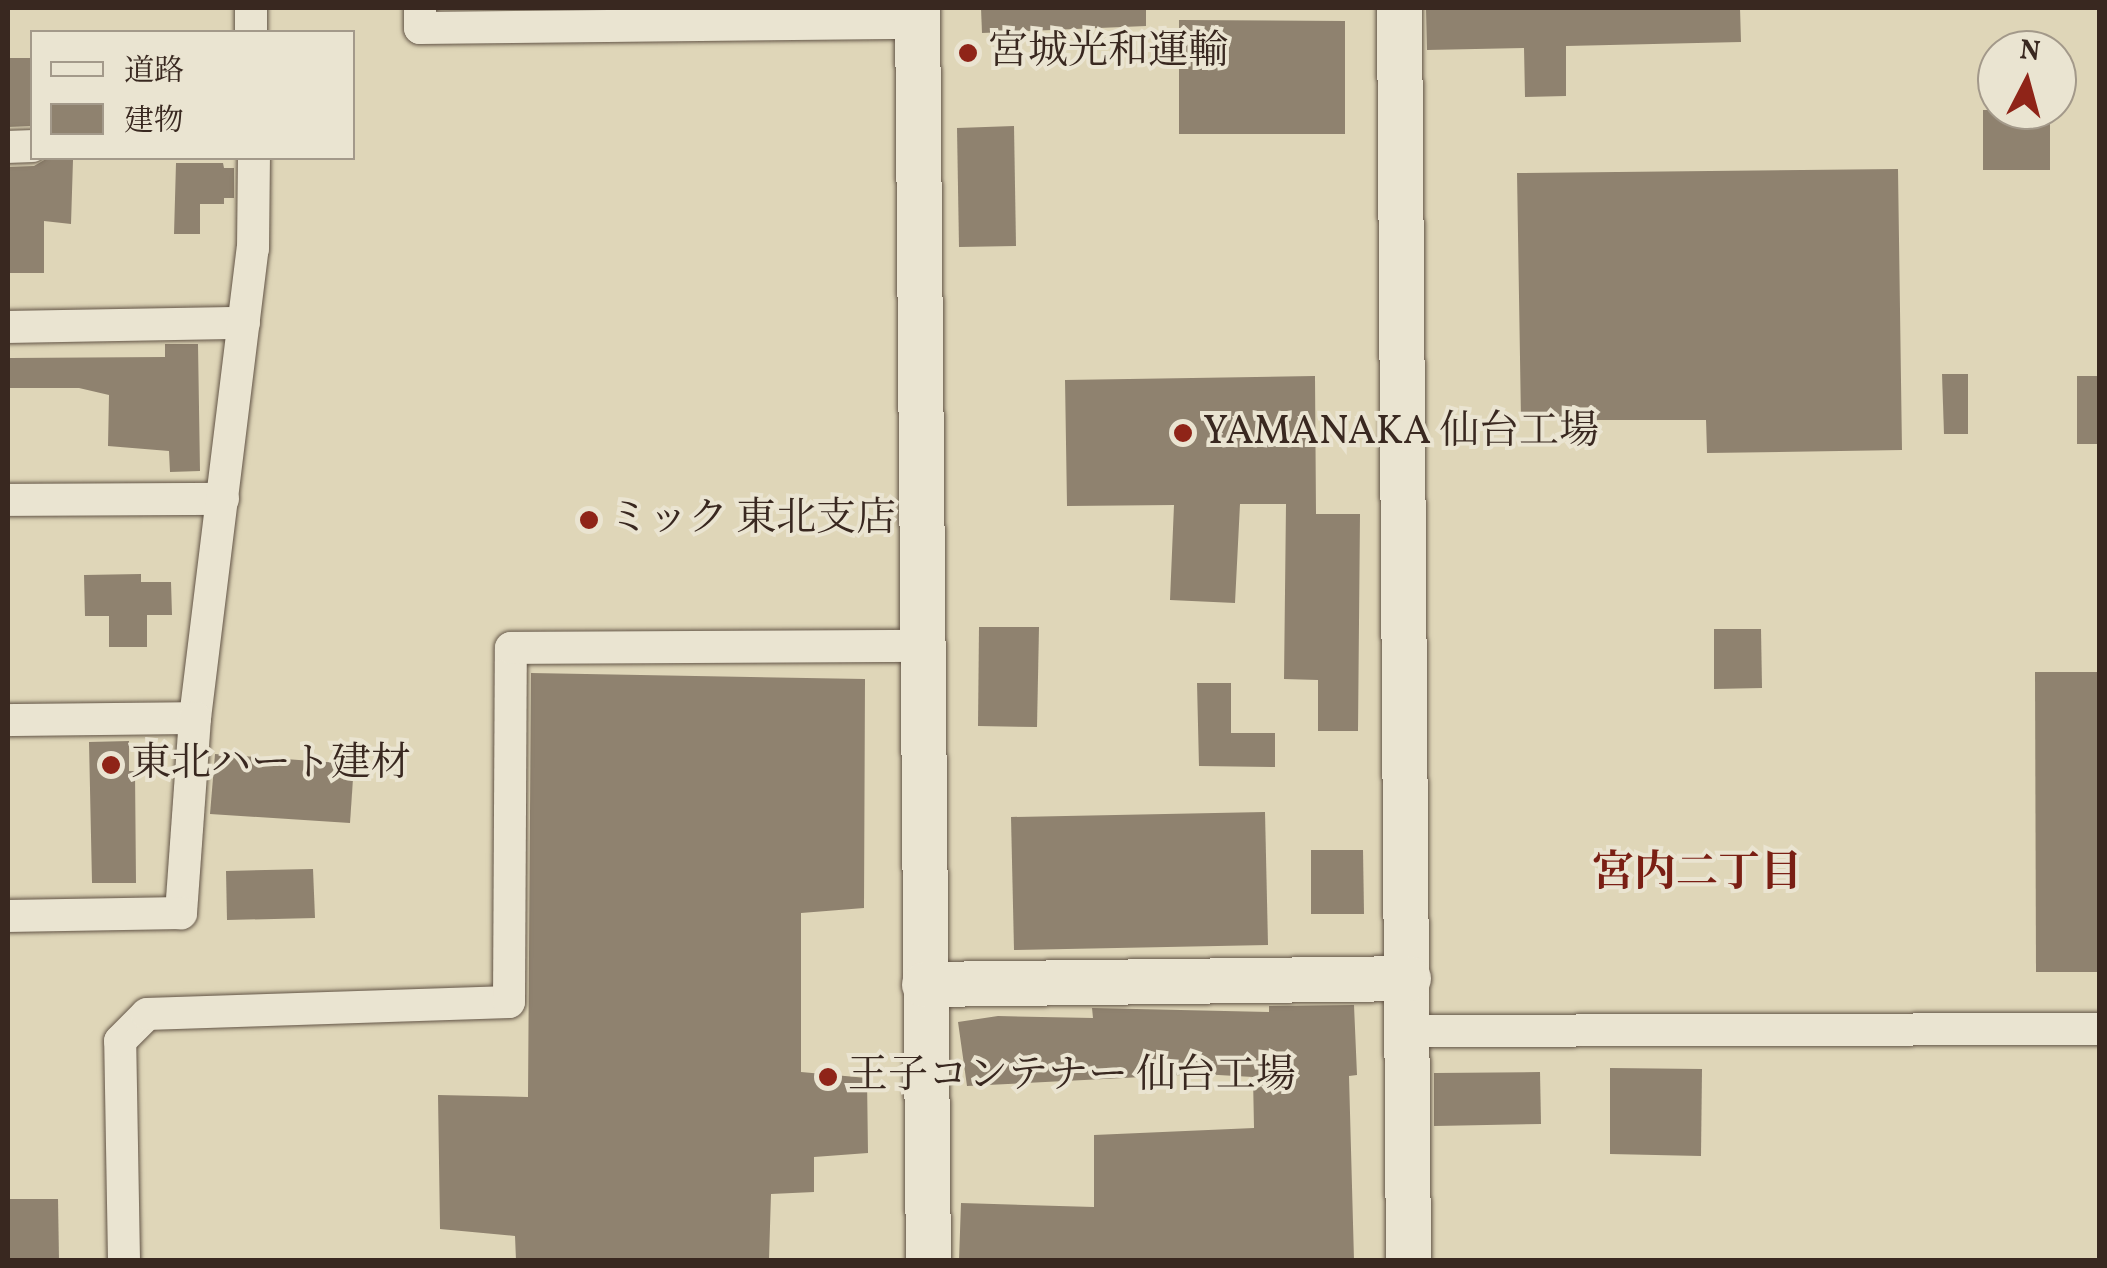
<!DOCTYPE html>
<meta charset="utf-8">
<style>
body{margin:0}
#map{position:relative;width:2107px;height:1268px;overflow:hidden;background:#dfd6b8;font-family:Vollkorn,"Noto Serif JP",serif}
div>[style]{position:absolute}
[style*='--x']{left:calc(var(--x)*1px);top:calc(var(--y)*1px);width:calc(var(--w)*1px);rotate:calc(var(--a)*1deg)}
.building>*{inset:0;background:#8f826f}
.roads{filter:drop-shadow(0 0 2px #625446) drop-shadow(0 0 2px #625446)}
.street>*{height:32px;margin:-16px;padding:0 16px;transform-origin:16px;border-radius:16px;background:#eae4d1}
.secondary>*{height:45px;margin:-22.5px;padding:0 22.5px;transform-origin:22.5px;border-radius:22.5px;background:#eae4d1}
.dots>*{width:28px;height:28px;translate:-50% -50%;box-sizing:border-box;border:5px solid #eae4d1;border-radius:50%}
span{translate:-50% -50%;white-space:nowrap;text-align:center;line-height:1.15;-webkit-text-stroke:8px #eae4d1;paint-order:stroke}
.poi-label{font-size:40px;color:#392820}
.left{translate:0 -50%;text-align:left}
.neighbourhood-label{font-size:42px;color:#7a1f14;font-weight:700}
.frame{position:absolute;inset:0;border:10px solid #392820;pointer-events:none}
.legend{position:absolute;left:30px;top:30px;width:325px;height:130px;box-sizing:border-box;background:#eae4d1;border:2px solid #a3998a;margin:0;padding:12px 18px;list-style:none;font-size:30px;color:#392820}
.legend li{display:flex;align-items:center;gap:20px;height:50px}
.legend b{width:50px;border:2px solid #a3998a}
.north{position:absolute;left:1977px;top:30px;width:100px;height:100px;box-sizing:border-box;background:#eae4d1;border:2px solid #a3998a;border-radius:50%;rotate:6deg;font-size:28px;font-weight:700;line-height:40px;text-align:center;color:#392820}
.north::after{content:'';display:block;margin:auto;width:35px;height:45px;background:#8f2418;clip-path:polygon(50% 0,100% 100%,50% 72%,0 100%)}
</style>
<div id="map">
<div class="building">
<div style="clip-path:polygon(981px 8px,1146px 8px,1146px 26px,982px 33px)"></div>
<div style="clip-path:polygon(1426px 8px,1740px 8px,1741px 42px,1566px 46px,1566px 96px,1525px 97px,1524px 48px,1427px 50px)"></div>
<div style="clip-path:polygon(1179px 20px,1345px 21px,1345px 134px,1179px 134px)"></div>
<div style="clip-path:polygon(8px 58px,32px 58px,32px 126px,8px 127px)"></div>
<div style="clip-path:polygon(1983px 110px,2038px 110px,2038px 118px,2050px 118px,2050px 170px,1983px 170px)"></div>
<div style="clip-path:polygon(1014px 126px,1016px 246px,959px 247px,957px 128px)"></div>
<div style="clip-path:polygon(46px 159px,73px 160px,71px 224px,44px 221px,44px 273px,8px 273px,8px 167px,34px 166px)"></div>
<div style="clip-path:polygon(176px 163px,223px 163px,224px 168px,234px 168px,234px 198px,224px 198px,224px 204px,200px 204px,200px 234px,174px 234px)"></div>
<div style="clip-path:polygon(1898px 169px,1902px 450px,1707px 453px,1706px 420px,1521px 420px,1517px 173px)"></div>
<div style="clip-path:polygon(165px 344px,198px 344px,200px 471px,170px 472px,169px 451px,108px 446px,109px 395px,79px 388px,10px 388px,10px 358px,165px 357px)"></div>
<div style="clip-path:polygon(1942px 374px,1968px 374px,1968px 434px,1944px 434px)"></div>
<div style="clip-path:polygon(1315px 376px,1316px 514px,1360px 514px,1358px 731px,1318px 731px,1318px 680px,1284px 679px,1286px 504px,1240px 504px,1235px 603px,1170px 600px,1174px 505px,1067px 506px,1065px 380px)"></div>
<div style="clip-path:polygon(2077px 376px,2100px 376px,2100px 444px,2077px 444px)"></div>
<div style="clip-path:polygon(141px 574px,141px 582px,171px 582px,172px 615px,147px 615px,147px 647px,109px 647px,109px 616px,85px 616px,84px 575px)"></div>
<div style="clip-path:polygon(979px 627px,1039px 627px,1037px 727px,978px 726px)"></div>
<div style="clip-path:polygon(1714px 629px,1761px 629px,1762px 688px,1714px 689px)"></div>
<div style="clip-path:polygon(2035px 672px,2100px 672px,2100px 972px,2036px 972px)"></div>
<div style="clip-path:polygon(531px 673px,865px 679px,864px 908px,801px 913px,801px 1072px,867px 1078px,868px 1153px,814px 1157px,814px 1192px,771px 1194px,769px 1259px,516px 1260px,515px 1236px,440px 1229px,438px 1095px,528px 1097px)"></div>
<div style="clip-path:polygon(1197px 683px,1231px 683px,1231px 733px,1275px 733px,1275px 767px,1199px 766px)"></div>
<div style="clip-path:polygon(129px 741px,129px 771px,135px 771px,136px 883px,92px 883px,89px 742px)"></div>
<div style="clip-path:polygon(215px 754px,354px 764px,350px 823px,210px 814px)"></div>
<div style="clip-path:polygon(1265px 812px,1268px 945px,1014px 950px,1011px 817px)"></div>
<div style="clip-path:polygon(1311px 850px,1363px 850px,1364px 914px,1311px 914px)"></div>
<div style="clip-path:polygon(313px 869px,315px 918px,227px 920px,226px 871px)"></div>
<div style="clip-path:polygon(1354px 1005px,1357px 1075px,1349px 1076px,1354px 1260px,959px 1260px,961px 1203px,1094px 1207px,1094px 1135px,1254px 1128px,1253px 1077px,1201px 1074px,967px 1086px,958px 1022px,998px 1016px,1093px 1018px,1092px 1008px,1269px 1012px,1269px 1006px)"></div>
<div style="clip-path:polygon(1610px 1068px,1702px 1069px,1701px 1156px,1610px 1154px)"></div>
<div style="clip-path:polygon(1540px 1072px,1541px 1124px,1434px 1126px,1434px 1073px)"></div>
<div style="clip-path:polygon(8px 1199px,58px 1199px,59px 1260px,8px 1260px)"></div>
</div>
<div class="roads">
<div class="street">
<div style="--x:251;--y:8;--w:24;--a:90"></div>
<div style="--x:420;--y:8;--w:20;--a:90"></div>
<div style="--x:420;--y:28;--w:497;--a:-0.6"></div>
<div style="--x:8;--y:147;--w:24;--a:-2"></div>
<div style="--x:8;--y:327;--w:236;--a:-1"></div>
<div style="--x:8;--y:500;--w:215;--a:-0.3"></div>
<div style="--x:195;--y:718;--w:473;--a:-83"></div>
<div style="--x:253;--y:249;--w:91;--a:-89.4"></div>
<div style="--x:8;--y:720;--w:187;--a:-0.6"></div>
<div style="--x:195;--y:718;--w:196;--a:94.1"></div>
<div style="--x:181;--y:913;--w:173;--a:179"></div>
<div style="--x:1408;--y:1031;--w:692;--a:-0.17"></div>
<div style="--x:124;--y:1260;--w:219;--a:-91"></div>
<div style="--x:120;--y:1041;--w:38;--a:-45"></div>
<div style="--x:147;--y:1014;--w:362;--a:-1.9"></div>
<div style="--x:509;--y:1002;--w:354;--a:-89.7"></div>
<div style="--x:511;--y:648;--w:411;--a:-0.3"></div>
</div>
<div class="secondary">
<div style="--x:917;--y:8;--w:1252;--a:89.5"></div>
<div style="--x:1399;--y:8;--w:1252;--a:89.59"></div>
<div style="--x:924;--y:984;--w:484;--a:-0.7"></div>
</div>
</div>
<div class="dots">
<div style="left:968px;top:53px;background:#8f2418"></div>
<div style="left:1183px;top:433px;background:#8f2418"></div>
<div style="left:589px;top:520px;background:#8f2418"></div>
<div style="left:111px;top:765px;background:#8f2418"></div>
<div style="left:828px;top:1077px;background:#8f2418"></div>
</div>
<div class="poi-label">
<span class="left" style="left:988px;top:53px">宮城光和運輸</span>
<span class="left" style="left:1203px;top:433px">YAMANAKA 仙台工場</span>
<span class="left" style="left:609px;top:520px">ミック 東北支店</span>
<span class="left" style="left:131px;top:765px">東北ハート建材</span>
<span class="left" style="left:848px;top:1077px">王子コンテナー 仙台工場</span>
</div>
<div class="neighbourhood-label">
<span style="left:1697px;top:875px">宮内二丁目</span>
</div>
<div class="frame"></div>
<ul class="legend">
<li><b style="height:12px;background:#eae4d1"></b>道路</li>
<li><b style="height:28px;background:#8f826f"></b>建物</li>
</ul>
<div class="north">N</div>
</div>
